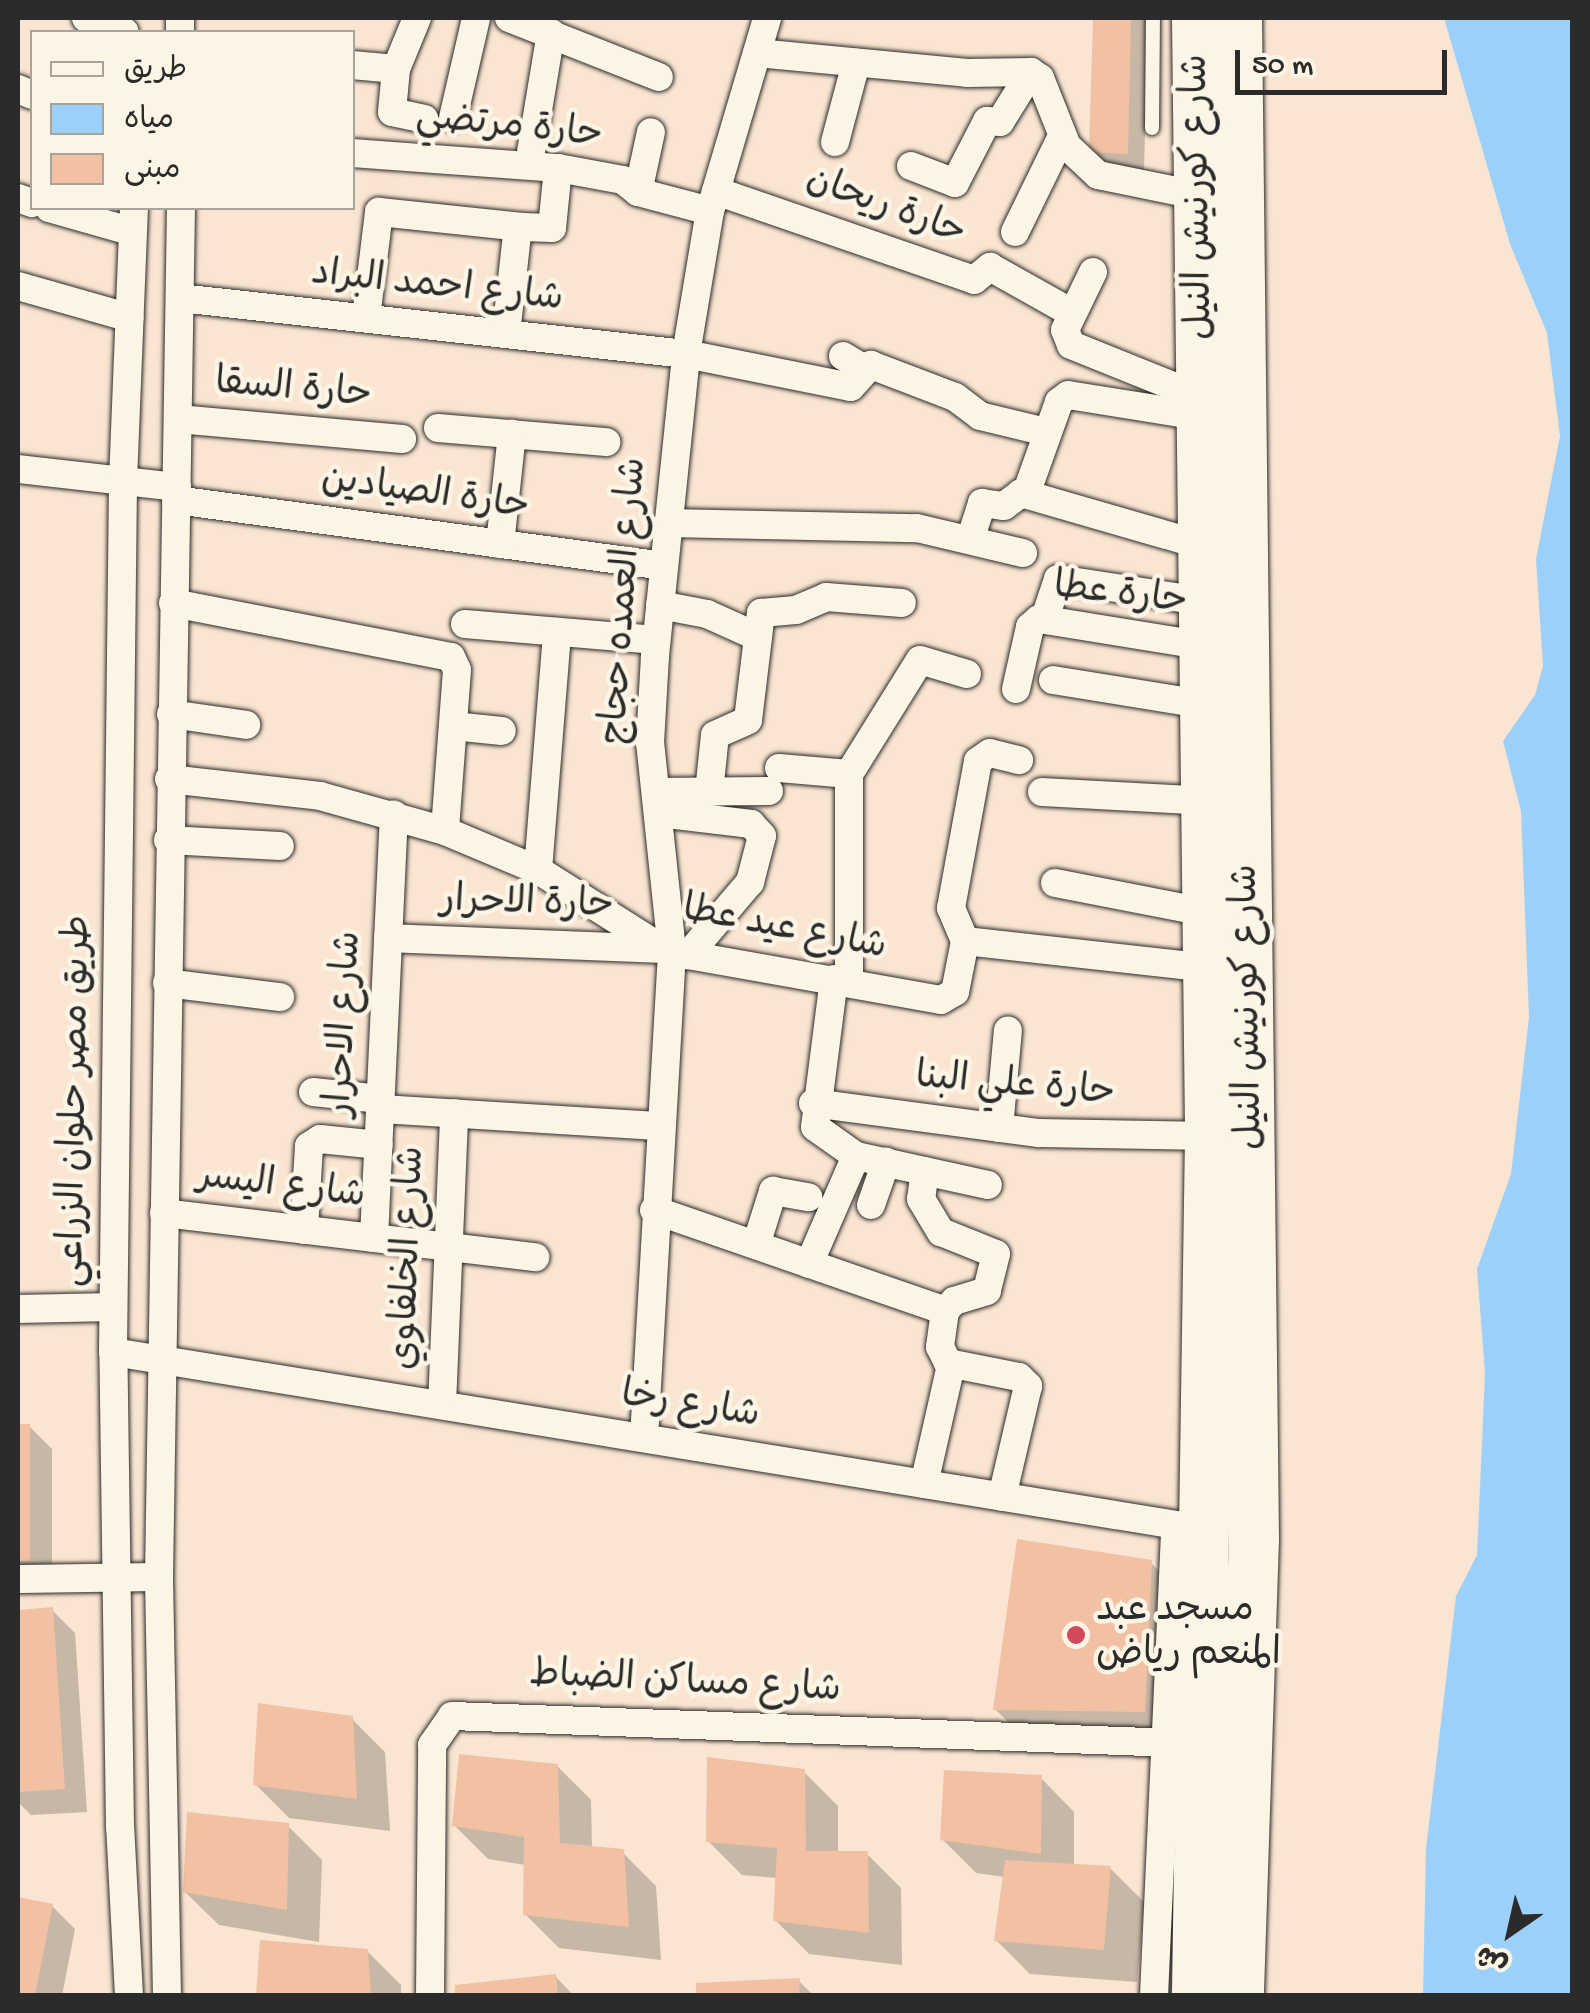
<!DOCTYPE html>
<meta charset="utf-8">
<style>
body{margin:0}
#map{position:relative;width:1590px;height:2013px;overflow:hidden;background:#f9e5d1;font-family:"Gochi Hand","Playpen Sans Arabic",sans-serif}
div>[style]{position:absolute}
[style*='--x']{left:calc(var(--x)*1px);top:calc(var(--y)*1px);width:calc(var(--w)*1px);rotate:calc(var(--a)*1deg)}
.water>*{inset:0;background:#9cd0f9}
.shadow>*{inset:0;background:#0003}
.building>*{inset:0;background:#f2c0a3}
.roads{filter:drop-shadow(0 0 2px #2b2b2b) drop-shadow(0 0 2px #2b2b2b)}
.lane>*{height:14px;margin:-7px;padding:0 7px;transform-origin:7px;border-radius:7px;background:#fcf5e5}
.street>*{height:28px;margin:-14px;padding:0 14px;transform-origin:14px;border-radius:14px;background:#fcf5e5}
.highway>*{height:50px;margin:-25px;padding:0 25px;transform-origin:25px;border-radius:25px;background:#fcf5e5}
.dots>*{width:28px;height:28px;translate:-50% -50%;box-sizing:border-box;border:5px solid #fcf5e5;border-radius:50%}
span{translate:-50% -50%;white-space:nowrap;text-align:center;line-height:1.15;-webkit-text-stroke:9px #fcf5e5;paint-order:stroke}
.street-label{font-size:38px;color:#2b2b2b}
.poi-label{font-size:38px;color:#2b2b2b}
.left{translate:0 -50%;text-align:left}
.frame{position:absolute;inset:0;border:20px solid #2b2b2b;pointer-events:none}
.legend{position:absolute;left:30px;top:30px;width:325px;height:180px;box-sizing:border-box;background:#fcf5e5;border:2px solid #a8a49b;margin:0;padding:12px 18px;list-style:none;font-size:30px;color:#2b2b2b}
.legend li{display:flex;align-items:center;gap:20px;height:50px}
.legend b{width:50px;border:2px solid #a8a49b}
.north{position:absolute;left:1460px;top:1883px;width:100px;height:100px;-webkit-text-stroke:8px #fcf5e5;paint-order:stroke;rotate:214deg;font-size:28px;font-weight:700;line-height:40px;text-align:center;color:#2b2b2b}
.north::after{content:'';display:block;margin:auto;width:35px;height:45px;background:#2b2b2b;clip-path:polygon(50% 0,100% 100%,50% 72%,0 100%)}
.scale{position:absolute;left:1235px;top:50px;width:212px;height:45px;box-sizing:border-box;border:5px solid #2b2b2b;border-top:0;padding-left:12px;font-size:30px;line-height:35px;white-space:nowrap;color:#2b2b2b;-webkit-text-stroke:8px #fcf5e5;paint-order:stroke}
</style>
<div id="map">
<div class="water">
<div style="clip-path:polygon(1444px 18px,1572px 18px,1572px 1995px,1423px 1995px,1426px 1849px,1456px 1596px,1477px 1555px,1485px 1373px,1477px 1269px,1511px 1174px,1529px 1017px,1521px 811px,1503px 741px,1535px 695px,1543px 666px,1536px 559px,1560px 436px,1547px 333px,1510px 244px)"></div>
</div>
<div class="shadow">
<div style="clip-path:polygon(1095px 18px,1148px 18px,1144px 170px,1109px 169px,1092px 151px)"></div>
<div style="clip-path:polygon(18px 1426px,29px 1426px,52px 1449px,52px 1583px,18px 1583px)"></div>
<div style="clip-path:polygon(1151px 1563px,1174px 1586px,1167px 1734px,1018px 1732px,995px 1709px)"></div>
<div style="clip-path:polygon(52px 1610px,75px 1633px,87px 1812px,31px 1815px,18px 1802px,18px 1612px)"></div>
<div style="clip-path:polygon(351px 1718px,385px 1752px,390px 1831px,289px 1818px,255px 1784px)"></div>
<div style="clip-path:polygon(557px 1766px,591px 1800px,592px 1848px,622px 1852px,656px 1886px,661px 1960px,559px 1948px,525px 1914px,526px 1865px,488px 1859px,454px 1825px)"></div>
<div style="clip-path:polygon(804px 1772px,838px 1806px,838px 1854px,867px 1854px,901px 1888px,902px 1965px,809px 1954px,775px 1920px,778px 1878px,742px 1875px,708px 1841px)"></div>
<div style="clip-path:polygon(1041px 1778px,1074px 1812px,1074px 1866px,1110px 1868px,1144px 1902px,1137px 1982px,1030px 1974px,996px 1940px,1005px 1877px,976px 1873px,942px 1839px)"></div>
<div style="clip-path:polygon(288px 1826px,322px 1860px,319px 1942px,219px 1925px,185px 1892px)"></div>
<div style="clip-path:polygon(18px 1899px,52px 1906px,75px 1929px,62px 1996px,18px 1996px)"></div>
<div style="clip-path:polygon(367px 1951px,401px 1985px,401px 1996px,259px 1996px)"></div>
<div style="clip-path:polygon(556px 1977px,574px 1996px,458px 1996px)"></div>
<div style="clip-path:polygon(799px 1981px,814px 1996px,698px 1996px)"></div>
</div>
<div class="building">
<div style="clip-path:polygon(1093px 18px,1131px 18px,1128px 154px,1089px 152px)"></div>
<div style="clip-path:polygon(18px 1424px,30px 1424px,30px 1561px,18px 1561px)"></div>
<div style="clip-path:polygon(1017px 1539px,1152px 1560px,1145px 1712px,993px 1710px)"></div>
<div style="clip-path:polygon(53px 1607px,65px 1789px,18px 1792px,18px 1610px)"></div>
<div style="clip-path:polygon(258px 1703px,353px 1716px,357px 1799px,253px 1785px)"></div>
<div style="clip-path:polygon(459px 1754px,558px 1764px,560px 1843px,624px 1849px,629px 1927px,523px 1915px,524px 1837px,452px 1826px)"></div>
<div style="clip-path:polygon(707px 1757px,805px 1769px,806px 1851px,868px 1851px,869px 1933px,773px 1921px,777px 1848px,706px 1842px)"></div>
<div style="clip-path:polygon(944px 1770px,1042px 1775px,1041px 1854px,940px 1840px)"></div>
<div style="clip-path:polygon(187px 1812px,289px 1823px,287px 1910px,183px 1892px)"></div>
<div style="clip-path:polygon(1005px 1860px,1111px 1866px,1104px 1950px,994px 1941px)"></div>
<div style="clip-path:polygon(18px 1897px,53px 1904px,35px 1996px,18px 1996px)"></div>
<div style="clip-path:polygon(260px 1940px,368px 1949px,371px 1996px,256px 1996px)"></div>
<div style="clip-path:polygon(556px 1974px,558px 1996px,455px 1996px,455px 1985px)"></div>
<div style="clip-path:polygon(800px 1978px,799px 1996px,696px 1996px,696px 1983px)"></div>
</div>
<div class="roads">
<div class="lane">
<div style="--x:1152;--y:128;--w:110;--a:-89.5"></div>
</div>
<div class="street">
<div style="--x:86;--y:18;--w:41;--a:19.7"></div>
<div style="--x:180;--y:18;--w:14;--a:90"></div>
<div style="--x:417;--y:18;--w:55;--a:112.4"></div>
<div style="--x:396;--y:69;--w:43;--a:95.3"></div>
<div style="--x:392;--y:112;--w:33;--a:12"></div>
<div style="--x:509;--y:18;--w:161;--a:21.5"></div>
<div style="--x:757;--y:53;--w:211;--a:5.4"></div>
<div style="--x:967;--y:73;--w:64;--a:-0.9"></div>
<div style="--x:1031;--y:72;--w:11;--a:34"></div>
<div style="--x:1040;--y:78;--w:73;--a:68.3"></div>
<div style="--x:1067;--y:146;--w:42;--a:43.1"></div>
<div style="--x:1098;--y:175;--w:105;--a:11.5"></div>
<div style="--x:352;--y:65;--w:44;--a:5.2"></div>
<div style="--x:18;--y:89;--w:15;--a:23"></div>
<div style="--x:453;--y:118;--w:103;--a:-77"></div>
<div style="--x:835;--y:142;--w:82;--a:-75.1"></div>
<div style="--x:352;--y:153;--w:207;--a:4.2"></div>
<div style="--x:558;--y:168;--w:66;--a:10.5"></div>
<div style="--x:623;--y:180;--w:19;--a:39"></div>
<div style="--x:638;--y:192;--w:74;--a:14.8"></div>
<div style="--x:529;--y:164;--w:133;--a:-80.5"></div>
<div style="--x:911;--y:166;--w:47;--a:21.1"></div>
<div style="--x:955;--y:183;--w:70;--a:-62.7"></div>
<div style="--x:987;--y:121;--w:13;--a:4"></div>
<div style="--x:1000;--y:122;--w:59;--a:-58.2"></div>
<div style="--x:716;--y:191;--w:273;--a:19"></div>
<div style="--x:974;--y:280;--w:21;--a:-39"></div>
<div style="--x:990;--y:267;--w:94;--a:29.3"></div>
<div style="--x:638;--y:192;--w:61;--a:-77.8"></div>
<div style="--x:18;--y:198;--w:15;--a:20"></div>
<div style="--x:49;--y:208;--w:87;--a:15.9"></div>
<div style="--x:1015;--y:232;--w:107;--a:-63.9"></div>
<div style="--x:1093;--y:272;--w:64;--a:115.8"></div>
<div style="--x:1065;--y:330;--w:16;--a:68"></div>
<div style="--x:1071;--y:345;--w:144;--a:21.9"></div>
<div style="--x:18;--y:286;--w:116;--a:15.9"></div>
<div style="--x:180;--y:298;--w:509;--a:6.32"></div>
<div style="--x:686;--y:354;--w:168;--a:11.3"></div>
<div style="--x:851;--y:387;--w:30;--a:-48"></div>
<div style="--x:871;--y:365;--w:90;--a:20.9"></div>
<div style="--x:955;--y:397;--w:31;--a:37"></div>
<div style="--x:980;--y:416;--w:68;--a:13.6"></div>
<div style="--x:366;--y:318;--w:107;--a:-83"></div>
<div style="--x:379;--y:212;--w:144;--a:6"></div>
<div style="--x:506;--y:334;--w:101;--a:-83.7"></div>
<div style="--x:517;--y:234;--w:9;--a:-54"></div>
<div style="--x:522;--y:227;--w:30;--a:2"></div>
<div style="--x:552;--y:228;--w:60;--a:-84.3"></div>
<div style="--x:843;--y:356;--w:26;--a:31"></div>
<div style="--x:178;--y:419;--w:225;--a:5.1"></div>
<div style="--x:438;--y:428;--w:169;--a:4.8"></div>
<div style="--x:18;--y:469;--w:160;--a:6.5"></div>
<div style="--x:1026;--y:494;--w:98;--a:-70.3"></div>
<div style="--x:1059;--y:402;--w:11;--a:-38"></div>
<div style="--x:1068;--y:395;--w:140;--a:9.1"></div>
<div style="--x:176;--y:500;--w:492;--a:7.7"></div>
<div style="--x:668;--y:523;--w:249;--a:1.2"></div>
<div style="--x:917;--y:528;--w:109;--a:13.3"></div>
<div style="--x:971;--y:537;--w:36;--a:-72"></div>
<div style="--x:982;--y:503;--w:22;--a:8"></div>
<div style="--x:1004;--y:506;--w:21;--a:-37"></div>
<div style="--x:1021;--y:493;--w:191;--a:16.1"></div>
<div style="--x:500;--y:544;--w:111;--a:-83.8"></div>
<div style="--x:173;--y:603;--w:283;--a:11"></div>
<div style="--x:451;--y:657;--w:14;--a:65"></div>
<div style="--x:457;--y:670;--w:161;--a:94.3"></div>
<div style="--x:660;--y:605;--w:48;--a:10.8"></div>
<div style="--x:707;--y:614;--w:56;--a:24.3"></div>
<div style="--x:1045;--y:618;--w:41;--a:-71.6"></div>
<div style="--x:1058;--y:579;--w:150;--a:8.8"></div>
<div style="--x:465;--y:624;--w:192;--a:4.8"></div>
<div style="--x:1053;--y:680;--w:156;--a:9.2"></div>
<div style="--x:1016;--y:689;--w:64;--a:-77.3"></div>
<div style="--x:1030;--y:627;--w:12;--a:-42"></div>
<div style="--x:1039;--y:619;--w:169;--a:9.2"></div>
<div style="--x:171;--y:714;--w:76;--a:8.3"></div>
<div style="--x:453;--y:726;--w:49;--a:5.8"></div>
<div style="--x:779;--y:768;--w:70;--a:4.9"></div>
<div style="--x:169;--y:779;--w:152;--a:6.4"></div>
<div style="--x:320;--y:796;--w:130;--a:15.6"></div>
<div style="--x:445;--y:831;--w:101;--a:22.8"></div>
<div style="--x:538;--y:870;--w:148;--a:32.3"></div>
<div style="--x:663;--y:949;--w:26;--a:13"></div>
<div style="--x:688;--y:955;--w:257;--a:10.1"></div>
<div style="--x:941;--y:1000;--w:16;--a:-30"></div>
<div style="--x:955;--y:992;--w:52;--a:-78.9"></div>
<div style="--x:965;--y:941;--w:257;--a:6.3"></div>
<div style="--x:656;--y:792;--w:113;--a:-0.5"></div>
<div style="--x:709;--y:792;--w:57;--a:-84"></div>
<div style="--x:715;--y:735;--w:36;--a:-24"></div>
<div style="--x:748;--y:720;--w:108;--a:-83.1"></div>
<div style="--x:761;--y:613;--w:35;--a:-5"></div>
<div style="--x:796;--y:610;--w:33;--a:-23"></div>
<div style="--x:826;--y:597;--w:76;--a:4.5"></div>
<div style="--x:1042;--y:792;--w:167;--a:3.1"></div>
<div style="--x:659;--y:813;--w:93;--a:6.8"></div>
<div style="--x:751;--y:824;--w:16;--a:47"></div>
<div style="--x:762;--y:836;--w:48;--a:104.6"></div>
<div style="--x:750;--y:882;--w:96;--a:130.3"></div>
<div style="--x:168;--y:840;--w:112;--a:3.1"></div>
<div style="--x:538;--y:870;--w:239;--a:-85.4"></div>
<div style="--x:1055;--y:883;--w:157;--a:11"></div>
<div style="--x:388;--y:938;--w:274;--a:2.3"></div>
<div style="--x:965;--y:941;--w:36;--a:-113"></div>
<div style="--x:951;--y:908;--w:149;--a:-79.6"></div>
<div style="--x:978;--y:761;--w:14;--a:-34"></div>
<div style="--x:990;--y:753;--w:30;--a:14"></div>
<div style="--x:834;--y:979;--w:149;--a:97.3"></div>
<div style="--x:815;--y:1127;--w:50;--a:35.3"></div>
<div style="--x:856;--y:1156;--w:135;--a:12.4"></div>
<div style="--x:849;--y:981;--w:207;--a:-90"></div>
<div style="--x:849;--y:774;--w:134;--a:-58.1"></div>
<div style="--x:920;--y:660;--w:49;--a:16.6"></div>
<div style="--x:167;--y:983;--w:114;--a:7.1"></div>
<div style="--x:313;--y:1092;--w:68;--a:5.9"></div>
<div style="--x:813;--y:1103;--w:228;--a:7.6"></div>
<div style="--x:1039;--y:1133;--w:171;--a:1"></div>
<div style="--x:381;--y:1109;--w:277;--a:3.5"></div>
<div style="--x:999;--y:1128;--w:98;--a:-84.8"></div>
<div style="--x:925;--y:1171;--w:28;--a:98"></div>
<div style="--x:921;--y:1199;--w:39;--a:59"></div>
<div style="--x:941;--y:1232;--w:59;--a:21.8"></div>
<div style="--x:996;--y:1254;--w:38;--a:104"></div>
<div style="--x:987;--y:1291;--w:34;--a:163"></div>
<div style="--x:954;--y:1301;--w:13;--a:132"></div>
<div style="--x:871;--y:1205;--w:46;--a:-70.8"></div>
<div style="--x:654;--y:1210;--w:308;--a:19.1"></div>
<div style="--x:945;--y:1311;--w:36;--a:98"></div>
<div style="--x:940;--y:1347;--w:18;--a:63"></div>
<div style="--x:948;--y:1363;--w:72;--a:11.2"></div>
<div style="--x:1019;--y:1377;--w:13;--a:45"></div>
<div style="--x:1028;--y:1386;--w:114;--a:103.2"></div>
<div style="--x:164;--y:1213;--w:374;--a:6.8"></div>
<div style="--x:304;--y:1230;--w:84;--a:-86.6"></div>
<div style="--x:309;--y:1146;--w:13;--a:-32"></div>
<div style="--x:320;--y:1139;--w:59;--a:5.8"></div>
<div style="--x:374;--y:1238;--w:424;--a:-87.3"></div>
<div style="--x:756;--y:1245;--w:57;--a:-72.5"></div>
<div style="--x:773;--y:1191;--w:36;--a:10"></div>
<div style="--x:809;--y:1264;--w:118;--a:-66.5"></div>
<div style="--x:18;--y:1309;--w:95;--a:-1.2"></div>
<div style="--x:113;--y:1352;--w:1114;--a:9.24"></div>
<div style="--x:442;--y:1405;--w:292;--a:-87.6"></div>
<div style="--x:644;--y:1438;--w:488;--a:-86.7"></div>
<div style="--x:672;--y:951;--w:209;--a:-96"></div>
<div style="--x:650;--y:743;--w:87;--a:-86.7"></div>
<div style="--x:655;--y:656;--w:304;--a:-84.1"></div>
<div style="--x:686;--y:354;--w:145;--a:-80.5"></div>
<div style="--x:710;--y:211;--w:201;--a:-73.5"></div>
<div style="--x:924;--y:1484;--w:122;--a:-77.2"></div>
<div style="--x:18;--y:1579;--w:141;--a:-0.8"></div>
<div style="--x:129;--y:1996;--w:169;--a:-93"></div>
<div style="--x:120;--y:1827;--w:475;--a:-90.8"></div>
<div style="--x:113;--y:1352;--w:871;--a:-89.34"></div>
<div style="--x:123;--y:481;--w:273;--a:-87.7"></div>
<div style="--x:167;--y:1996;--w:419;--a:-91.1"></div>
<div style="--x:159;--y:1577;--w:1369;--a:-89.08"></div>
<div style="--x:430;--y:1996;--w:251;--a:-89.5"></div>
<div style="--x:432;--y:1745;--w:35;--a:-55"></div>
<div style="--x:452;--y:1716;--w:751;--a:2.14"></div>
<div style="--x:1154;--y:1996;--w:471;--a:-87.4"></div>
</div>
<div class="highway">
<div style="--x:1197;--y:18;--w:1118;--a:89.33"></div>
<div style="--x:1210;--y:1136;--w:860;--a:90.87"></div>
<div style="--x:1237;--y:18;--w:1521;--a:89.36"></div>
<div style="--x:1254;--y:1539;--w:457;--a:91.9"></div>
</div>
</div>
<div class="dots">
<div style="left:1076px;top:1635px;background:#d1495b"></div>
</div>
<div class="street-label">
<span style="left:509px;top:129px;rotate:6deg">حارة مرتضي</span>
<span style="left:1201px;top:197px;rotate:-91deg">شارع كورنيش النيل</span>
<span style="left:885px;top:209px;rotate:20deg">حارة ريحان</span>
<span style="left:437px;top:289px;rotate:6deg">شارع احمد البراد</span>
<span style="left:293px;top:392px;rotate:5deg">حارة السقا</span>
<span style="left:425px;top:496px;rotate:8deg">حارة الصيادين</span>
<span style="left:1120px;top:597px;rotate:7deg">حارة عطا</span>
<span style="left:627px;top:601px;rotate:-86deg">شارع العمده حجاج</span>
<span style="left:527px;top:906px;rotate:2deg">حارة الاحرار</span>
<span style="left:784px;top:931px;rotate:11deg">شارع عيد عطا</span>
<span style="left:1251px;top:1007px;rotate:-91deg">شارع كورنيش النيل</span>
<span style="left:347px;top:1024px;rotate:-87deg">شارع الاحرار</span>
<span style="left:1015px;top:1088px;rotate:5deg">حارة علي البنا</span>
<span style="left:78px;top:1101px;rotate:-89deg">طريق مصر حلوان الزراعي</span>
<span style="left:281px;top:1189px;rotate:7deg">شارع اليسر</span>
<span style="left:411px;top:1258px;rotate:-88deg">شارع الخلفاوي</span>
<span style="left:690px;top:1408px;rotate:9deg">شارع رخا</span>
<span style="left:685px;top:1685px;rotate:3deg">شارع مساكن الضباط</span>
</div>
<div class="poi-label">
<span class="left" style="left:1096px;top:1635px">مسجد عبد<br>المنعم رياض</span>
</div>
<div class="frame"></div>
<ul class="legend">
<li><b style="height:12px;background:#fcf5e5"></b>طريق</li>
<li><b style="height:28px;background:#9cd0f9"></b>مياه</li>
<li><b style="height:28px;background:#f2c0a3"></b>مبنى</li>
</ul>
<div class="north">ش</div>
<div class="scale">50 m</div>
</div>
